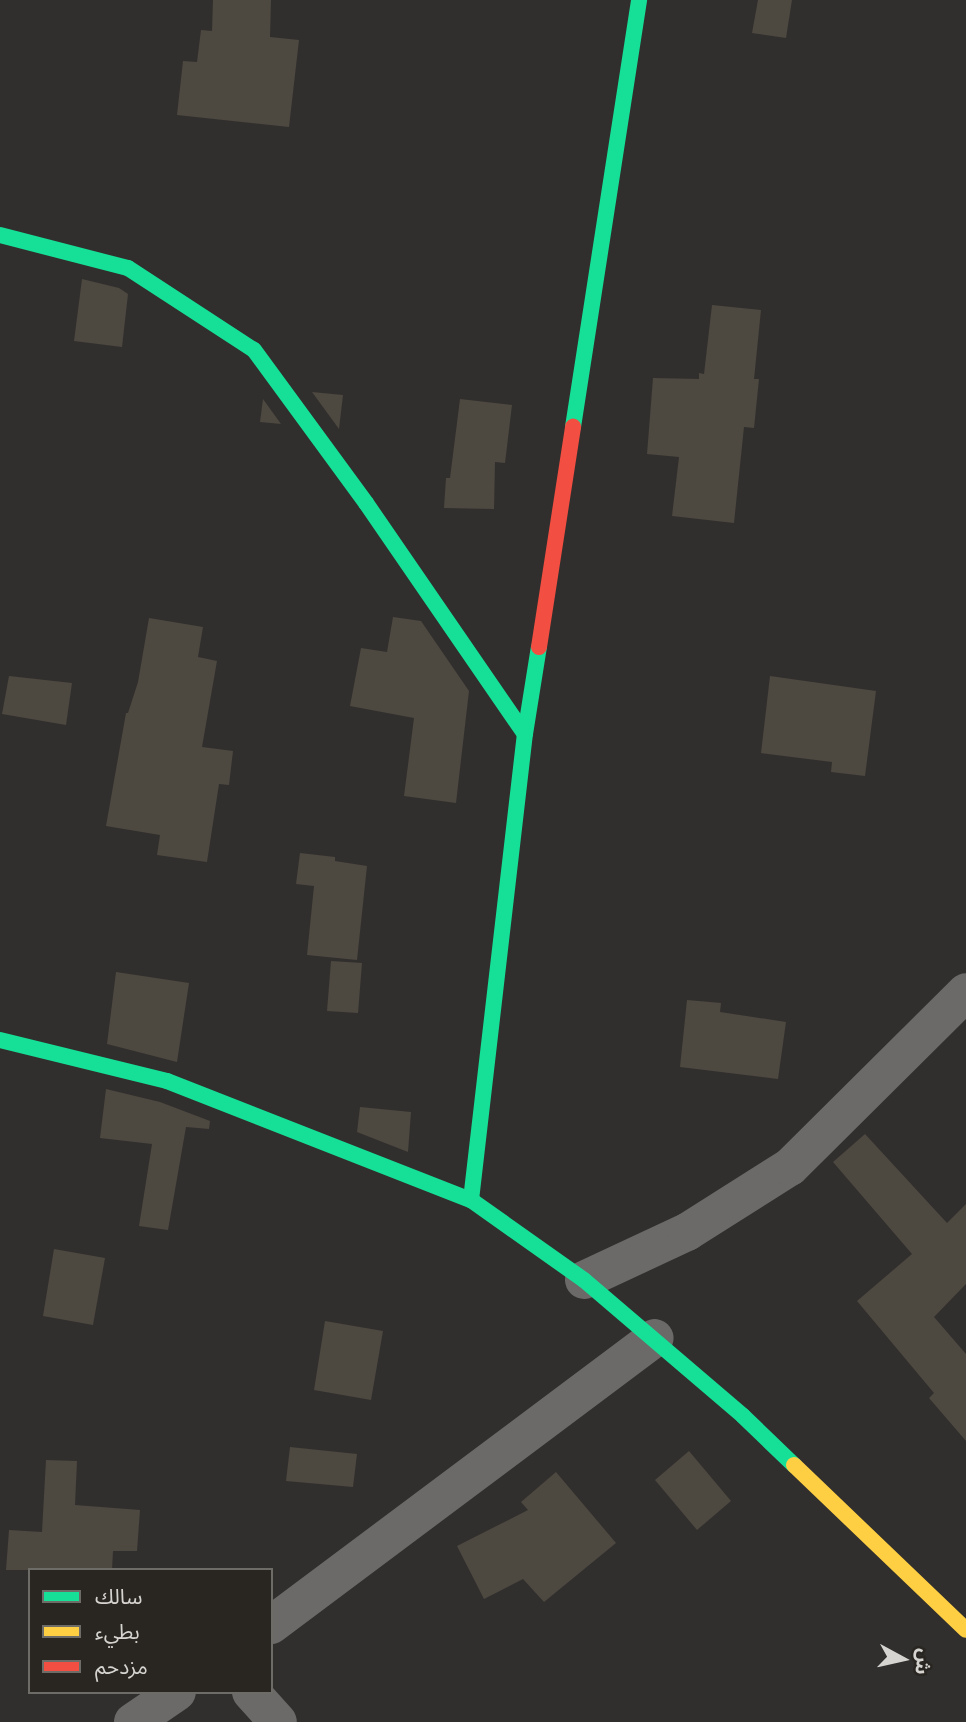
<!DOCTYPE html>
<meta charset="utf-8">
<style>
body{margin:0}
#map{position:relative;width:966px;height:1722px;overflow:hidden;background:#312f2d;font-family:"Public Sans","Noto Sans Arabic",sans-serif}
div>[style]{position:absolute}
[style*='--x']{left:calc(var(--x)*1px);top:calc(var(--y)*1px);width:calc(var(--w)*1px);rotate:calc(var(--a)*1deg)}
.building>*{inset:0;background:#4d4840}
.street>*{height:38px;margin:-19px;padding:0 19px;transform-origin:19px;border-radius:19px;background:#6c6a68}
.fast>*{height:16px;margin:-8px;padding:0 8px;transform-origin:8px;border-radius:8px;background:#16e098}
.slow>*{height:16px;margin:-8px;padding:0 8px;transform-origin:8px;border-radius:8px;background:#ffcf43}
.jam>*{height:16px;margin:-8px;padding:0 8px;transform-origin:8px;border-radius:8px;background:#f24e42}
span{translate:-50% -50%;white-space:nowrap;text-align:center;line-height:1.15;-webkit-text-stroke:6px #292621;paint-order:stroke}
.legend{position:absolute;left:28px;top:1568px;width:245px;height:126px;box-sizing:border-box;background:#292621;border:2px solid #6e6c67;margin:0;padding:9px 12px;list-style:none;font-size:21px;color:#d6d4d1}
.legend li{display:flex;align-items:center;gap:14px;height:35px}
.legend b{width:35px;border:2px solid #6e6c67}
.north{position:absolute;left:868px;top:1624px;width:70px;height:70px;-webkit-text-stroke:5px #292621;paint-order:stroke;rotate:98deg;font-size:19px;font-weight:700;line-height:28px;text-align:center;color:#d6d4d1}
.north::after{content:'';display:block;margin:auto;width:24px;height:32px;background:#d6d4d1;clip-path:polygon(50% 0,100% 100%,50% 72%,0 100%)}
</style>
<div id="map">
<div class="building">
<div style="clip-path:polygon(213px 0,271px 0,270px 37px,299px 40px,289px 127px,177px 115px,183px 61px,197px 62px,201px 30px,212px 31px)"></div>
<div style="clip-path:polygon(758px 0,792px 0,786px 38px,752px 33px)"></div>
<div style="clip-path:polygon(82px 279px,119px 288px,128px 294px,122px 347px,74px 341px)"></div>
<div style="clip-path:polygon(712px 305px,761px 310px,754px 379px,759px 379px,754px 428px,744px 427px,734px 523px,672px 516px,679px 457px,647px 454px,653px 378px,699px 379px,699px 373px,704px 374px)"></div>
<div style="clip-path:polygon(312px 392px,343px 395px,339px 429px)"></div>
<div style="clip-path:polygon(263px 399px,281px 424px,260px 422px)"></div>
<div style="clip-path:polygon(460px 399px,512px 405px,505px 463px,495px 462px,494px 509px,444px 508px,446px 478px,450px 478px)"></div>
<div style="clip-path:polygon(393px 617px,421px 621px,469px 691px,456px 803px,404px 796px,414px 718px,350px 706px,361px 648px,387px 652px)"></div>
<div style="clip-path:polygon(149px 618px,203px 627px,198px 657px,217px 661px,202px 747px,233px 751px,229px 785px,219px 784px,207px 862px,157px 855px,160px 835px,106px 826px,126px 713px,128px 713px,138px 682px)"></div>
<div style="clip-path:polygon(9px 676px,72px 683px,66px 725px,2px 714px)"></div>
<div style="clip-path:polygon(770px 676px,876px 691px,865px 776px,831px 772px,832px 762px,761px 753px)"></div>
<div style="clip-path:polygon(300px 853px,335px 857px,335px 861px,367px 866px,357px 960px,307px 955px,314px 886px,296px 884px)"></div>
<div style="clip-path:polygon(331px 961px,362px 963px,358px 1013px,327px 1011px)"></div>
<div style="clip-path:polygon(116px 972px,189px 983px,177px 1062px,107px 1044px)"></div>
<div style="clip-path:polygon(687px 1000px,721px 1003px,720px 1012px,786px 1022px,778px 1079px,680px 1067px)"></div>
<div style="clip-path:polygon(106px 1089px,160px 1102px,210px 1121px,209px 1129px,186px 1127px,168px 1230px,139px 1226px,152px 1144px,100px 1138px)"></div>
<div style="clip-path:polygon(360px 1107px,411px 1112px,408px 1152px,357px 1132px)"></div>
<div style="clip-path:polygon(865px 1134px,947px 1223px,966px 1204px,966px 1284px,934px 1317px,966px 1354px,966px 1441px,929px 1398px,934px 1393px,857px 1301px,912px 1254px,833px 1162px)"></div>
<div style="clip-path:polygon(54px 1249px,105px 1258px,93px 1325px,43px 1316px)"></div>
<div style="clip-path:polygon(325px 1321px,383px 1331px,371px 1400px,314px 1390px)"></div>
<div style="clip-path:polygon(290px 1447px,357px 1454px,353px 1487px,286px 1481px)"></div>
<div style="clip-path:polygon(689px 1451px,731px 1501px,697px 1530px,655px 1480px)"></div>
<div style="clip-path:polygon(46px 1460px,77px 1461px,75px 1505px,140px 1510px,137px 1551px,113px 1551px,112px 1570px,6px 1570px,9px 1530px,42px 1532px)"></div>
<div style="clip-path:polygon(556px 1472px,616px 1543px,544px 1602px,523px 1579px,484px 1599px,457px 1546px,528px 1510px,521px 1502px)"></div>
</div>
<div class="street">
<div style="--x:584;--y:1280;--w:114;--a:-25"></div>
<div style="--x:687;--y:1232;--w:122;--a:-32.3"></div>
<div style="--x:790;--y:1167;--w:248;--a:-44.8"></div>
<div style="--x:271;--y:1625;--w:479;--a:-36.8"></div>
<div style="--x:251;--y:1692;--w:40;--a:48"></div>
<div style="--x:133;--y:1722;--w:53;--a:-34.3"></div>
</div>
<div class="fast">
<div style="--x:0;--y:235;--w:132;--a:14.5"></div>
<div style="--x:128;--y:268;--w:150;--a:33.1"></div>
<div style="--x:254;--y:350;--w:190;--a:53.8"></div>
<div style="--x:366;--y:503;--w:280;--a:55.5"></div>
<div style="--x:573;--y:427;--w:432;--a:-81.2"></div>
<div style="--x:0;--y:1040;--w:172;--a:13.8"></div>
<div style="--x:167;--y:1081;--w:326;--a:21.4"></div>
<div style="--x:471;--y:1200;--w:138;--a:35.3"></div>
<div style="--x:584;--y:1280;--w:209;--a:40.5"></div>
<div style="--x:743;--y:1416;--w:71;--a:43.9"></div>
<div style="--x:471;--y:1200;--w:469;--a:-83.4"></div>
<div style="--x:525;--y:734;--w:88;--a:-80.9"></div>
</div>
<div class="slow">
<div style="--x:794;--y:1465;--w:238;--a:43.8"></div>
</div>
<div class="jam">
<div style="--x:539;--y:647;--w:223;--a:-81.2"></div>
</div>
<ul class="legend">
<li><b style="height:9px;background:#16e098"></b>سالك</li>
<li><b style="height:9px;background:#ffcf43"></b>بطيء</li>
<li><b style="height:9px;background:#f24e42"></b>مزدحم</li>
</ul>
<div class="north">ش</div>
</div>
